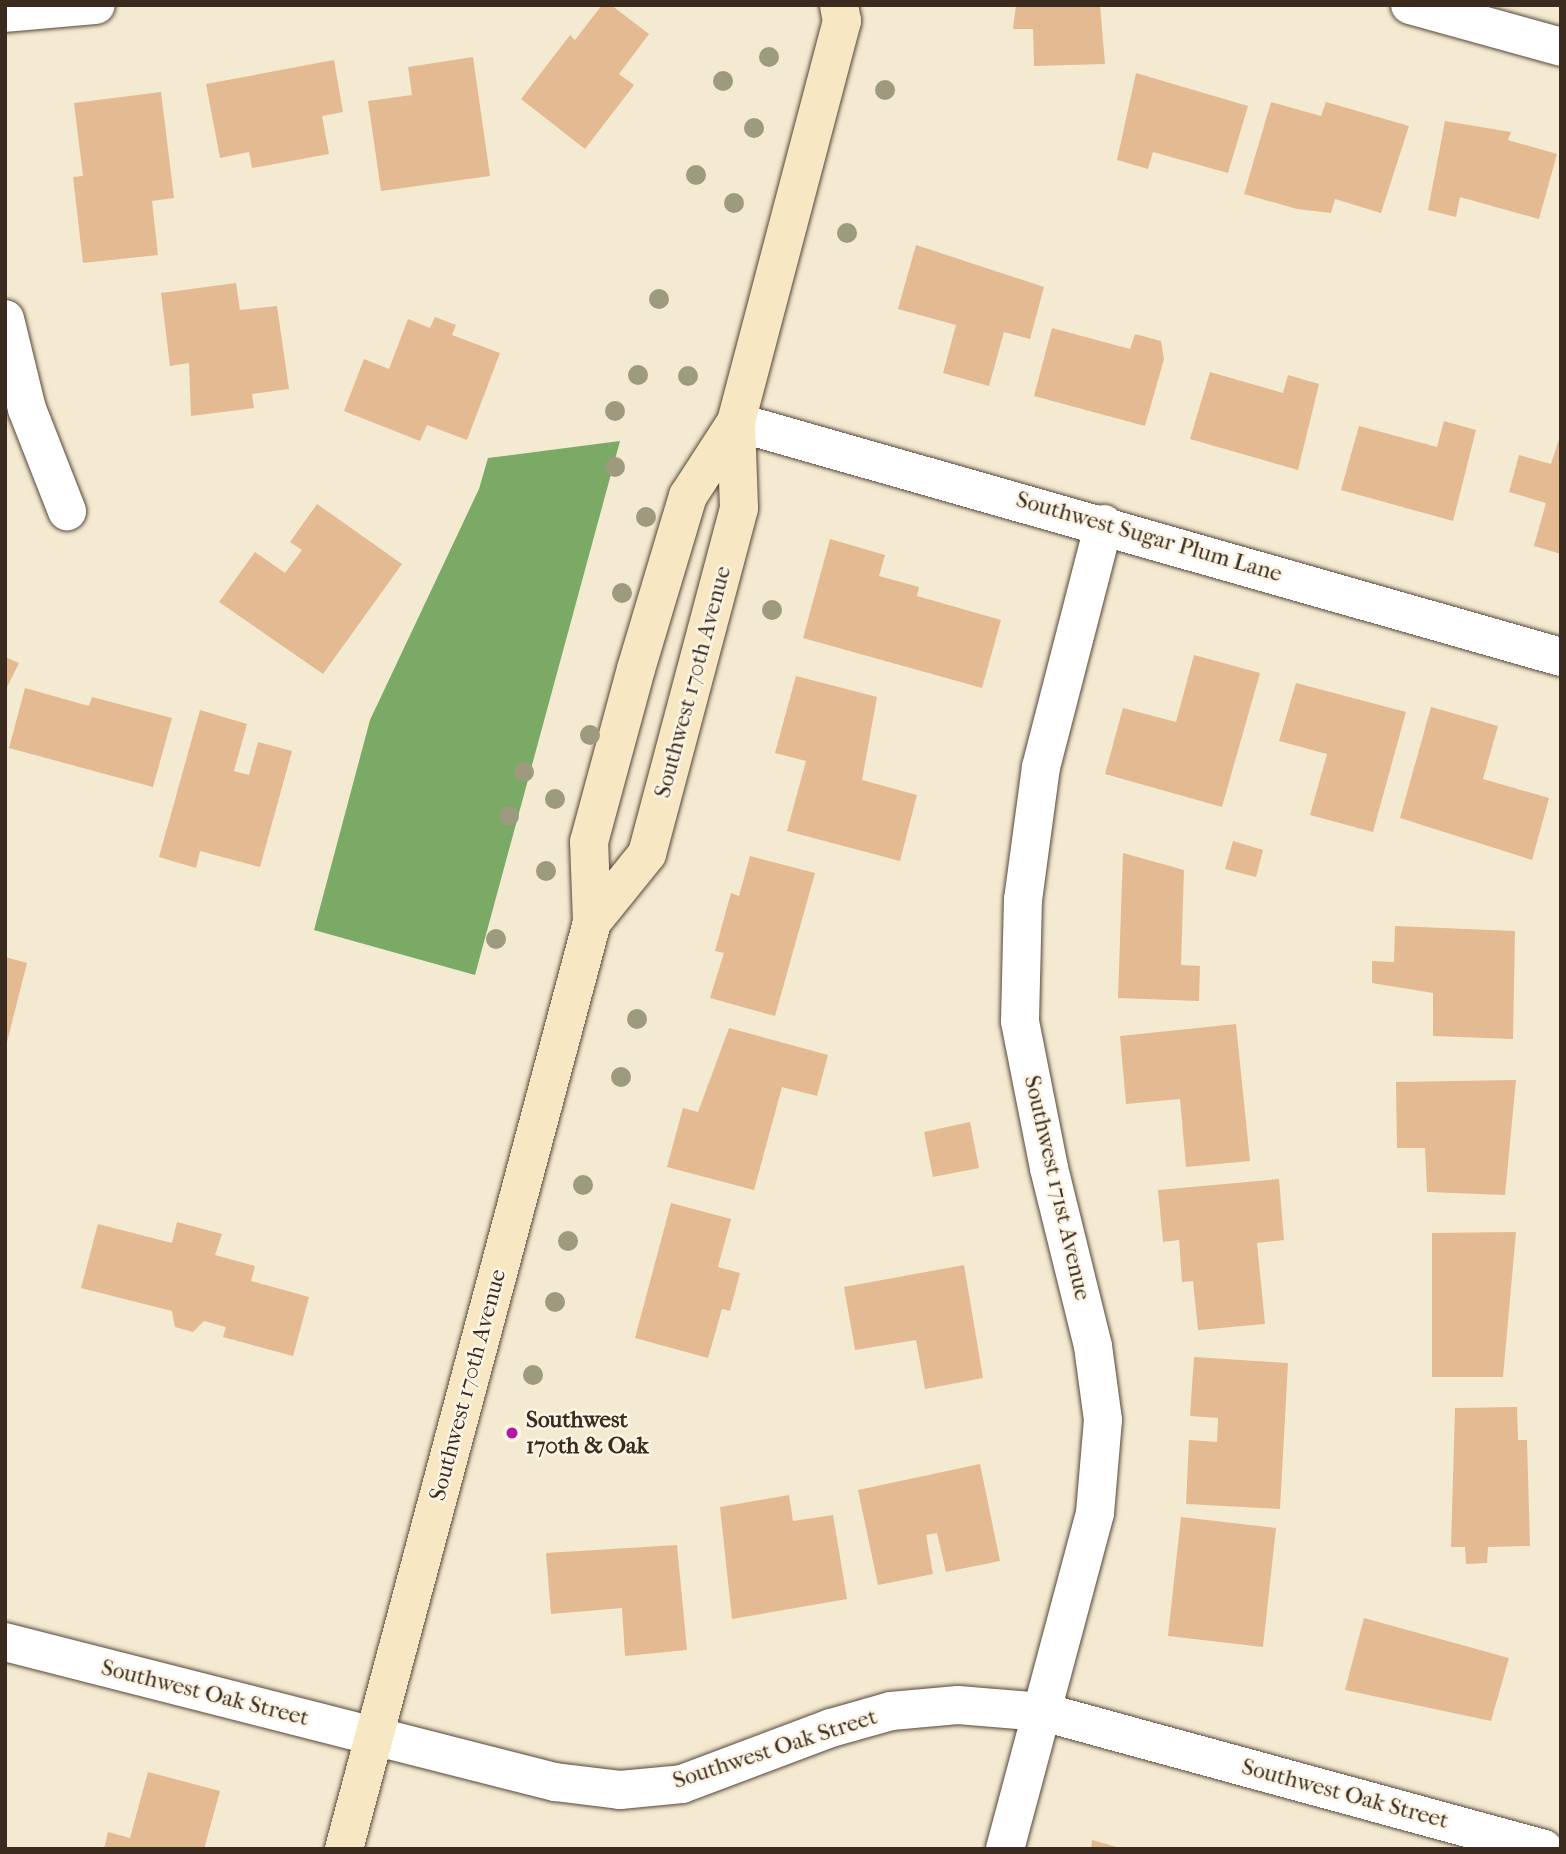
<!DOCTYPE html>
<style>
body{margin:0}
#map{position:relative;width:1566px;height:1854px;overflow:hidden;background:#f4ead1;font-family:"IM FELL French Canon",serif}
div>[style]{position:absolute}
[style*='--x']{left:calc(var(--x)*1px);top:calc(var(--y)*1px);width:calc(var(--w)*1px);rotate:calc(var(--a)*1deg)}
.forest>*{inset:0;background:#7aaa65}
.building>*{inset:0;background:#e4ba92}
.roads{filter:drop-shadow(0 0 2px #574739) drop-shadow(0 0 2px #574739)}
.minor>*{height:38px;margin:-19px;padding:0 19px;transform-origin:19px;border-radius:19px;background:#fff}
.tertiary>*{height:38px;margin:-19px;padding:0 19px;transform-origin:19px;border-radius:19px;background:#fff}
.secondary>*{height:38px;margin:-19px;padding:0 19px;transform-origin:19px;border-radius:19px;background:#f7e8c3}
.trees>*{width:20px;height:20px;margin:-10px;border-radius:50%;background:#9e9a7d}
.dots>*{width:19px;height:19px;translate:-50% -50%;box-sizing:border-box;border:4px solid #fcf5e5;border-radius:50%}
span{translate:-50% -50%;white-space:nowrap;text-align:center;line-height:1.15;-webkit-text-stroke:5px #fcf5e5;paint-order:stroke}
.street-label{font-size:23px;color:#3b2a1e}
.poi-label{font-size:23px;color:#3b2a1e;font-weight:700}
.left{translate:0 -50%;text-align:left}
.frame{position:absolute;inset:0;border:7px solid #3b2a1e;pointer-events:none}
</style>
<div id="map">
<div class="forest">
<div style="clip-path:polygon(620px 441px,475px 975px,314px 930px,370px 720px,479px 489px,488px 458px)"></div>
</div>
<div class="building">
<div style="clip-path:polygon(602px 5px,611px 5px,649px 34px,619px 74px,634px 85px,585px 149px,521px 99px,570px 35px,575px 40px)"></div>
<div style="clip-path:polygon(1016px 5px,1100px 5px,1105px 64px,1034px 66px,1033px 29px,1013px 29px)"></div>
<div style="clip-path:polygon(473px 57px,490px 176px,381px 191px,368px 101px,412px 95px,408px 67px)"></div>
<div style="clip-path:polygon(334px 60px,343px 112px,322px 116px,329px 154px,252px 168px,249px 152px,220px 158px,206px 84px)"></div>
<div style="clip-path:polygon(1136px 73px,1248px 106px,1228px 173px,1153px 152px,1148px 169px,1117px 160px)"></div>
<div style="clip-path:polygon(161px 92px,174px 198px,152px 201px,158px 255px,83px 263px,73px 177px,83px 176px,74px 103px)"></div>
<div style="clip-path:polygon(1271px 102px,1321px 116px,1326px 102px,1409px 126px,1381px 213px,1335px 199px,1331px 213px,1297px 209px,1244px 194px)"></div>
<div style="clip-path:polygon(1445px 121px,1511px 132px,1508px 140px,1557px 154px,1539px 219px,1460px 197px,1456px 217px,1428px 210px)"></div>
<div style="clip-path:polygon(916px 245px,1044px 287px,1030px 339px,1004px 332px,989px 386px,943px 373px,956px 325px,898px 309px)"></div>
<div style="clip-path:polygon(236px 283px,240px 310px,277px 306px,289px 389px,252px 394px,254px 408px,191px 416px,189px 363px,170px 366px,161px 293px)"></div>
<div style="clip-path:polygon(435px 317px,456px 325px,452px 335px,500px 353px,467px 440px,427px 425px,420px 441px,344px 411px,364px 359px,389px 369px,408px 319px,430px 328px)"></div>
<div style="clip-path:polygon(1052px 328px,1130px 349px,1135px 334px,1161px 341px,1164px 359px,1145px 426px,1034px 396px)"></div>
<div style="clip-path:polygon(1210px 372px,1283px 393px,1288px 375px,1319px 384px,1298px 470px,1190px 439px)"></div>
<div style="clip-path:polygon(1444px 421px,1476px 430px,1453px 521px,1341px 490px,1359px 426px,1437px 447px)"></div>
<div style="clip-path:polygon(1561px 433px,1561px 554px,1534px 546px,1546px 503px,1509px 492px,1519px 455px,1551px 464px)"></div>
<div style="clip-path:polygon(317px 504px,402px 564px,323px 674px,219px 602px,255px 552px,285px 573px,302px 550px,290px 542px)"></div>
<div style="clip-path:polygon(830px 539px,885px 555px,879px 576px,919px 587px,917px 596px,1001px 620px,982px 688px,803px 638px)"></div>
<div style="clip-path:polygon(1194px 655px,1260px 673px,1222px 807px,1105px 774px,1123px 708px,1176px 722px)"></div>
<div style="clip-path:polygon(5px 657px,19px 663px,5px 691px)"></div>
<div style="clip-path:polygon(796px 676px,877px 697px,862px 780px,917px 795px,900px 861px,787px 831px,806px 761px,775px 753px)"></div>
<div style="clip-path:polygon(1296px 683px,1406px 712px,1373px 832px,1310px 815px,1327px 754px,1279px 741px)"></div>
<div style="clip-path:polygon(25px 688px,89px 706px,92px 697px,172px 718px,153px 787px,9px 748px)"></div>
<div style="clip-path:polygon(1431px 707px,1498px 726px,1483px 779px,1549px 798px,1532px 860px,1400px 818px)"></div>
<div style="clip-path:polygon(200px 710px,247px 724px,234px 771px,249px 775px,258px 742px,292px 751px,260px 867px,200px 851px,196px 868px,159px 857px)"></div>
<div style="clip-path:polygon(1233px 841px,1263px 850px,1256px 877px,1225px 869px)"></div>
<div style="clip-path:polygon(1123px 853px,1184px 870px,1181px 965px,1200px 966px,1199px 1001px,1118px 998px)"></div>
<div style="clip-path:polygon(750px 856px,815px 873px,775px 1016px,710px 998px,724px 953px,715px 951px,731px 893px,739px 896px)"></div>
<div style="clip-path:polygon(1395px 926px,1515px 931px,1513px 1039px,1433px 1036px,1433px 993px,1372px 983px,1372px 961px,1394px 962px)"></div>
<div style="clip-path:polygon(5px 957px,27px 963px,6px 1046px,5px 1046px)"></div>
<div style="clip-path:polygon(1236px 1024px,1250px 1161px,1186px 1167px,1180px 1099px,1126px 1104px,1120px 1036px)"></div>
<div style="clip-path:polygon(729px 1028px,828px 1055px,817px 1096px,782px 1087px,754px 1190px,667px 1167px,683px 1108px,698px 1112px)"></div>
<div style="clip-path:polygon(1516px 1080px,1505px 1195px,1427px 1192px,1425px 1148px,1397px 1148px,1396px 1082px)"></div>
<div style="clip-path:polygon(970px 1122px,979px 1168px,933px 1177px,924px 1132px)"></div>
<div style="clip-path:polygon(1279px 1179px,1284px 1240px,1257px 1243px,1265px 1324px,1198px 1330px,1193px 1281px,1182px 1282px,1179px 1240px,1163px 1242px,1158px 1190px)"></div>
<div style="clip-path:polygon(671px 1203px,731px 1219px,718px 1267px,740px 1273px,730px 1311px,722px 1309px,708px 1358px,635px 1338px)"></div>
<div style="clip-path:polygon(177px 1222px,222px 1234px,215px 1255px,255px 1266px,251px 1281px,309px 1297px,293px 1356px,223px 1337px,226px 1327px,204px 1321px,193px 1332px,175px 1327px,172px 1311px,81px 1288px,98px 1224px,172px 1243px)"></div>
<div style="clip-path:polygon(1516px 1232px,1503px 1377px,1432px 1377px,1432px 1233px)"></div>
<div style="clip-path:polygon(964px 1265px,983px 1378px,925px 1389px,916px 1340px,855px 1350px,844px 1287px)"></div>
<div style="clip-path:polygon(1194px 1357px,1288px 1363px,1280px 1509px,1186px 1504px,1189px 1440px,1217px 1442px,1218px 1418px,1190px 1416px)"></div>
<div style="clip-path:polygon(1517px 1407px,1518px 1440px,1527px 1440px,1530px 1546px,1488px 1547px,1487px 1563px,1466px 1564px,1465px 1547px,1451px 1547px,1455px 1408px)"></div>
<div style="clip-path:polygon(980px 1464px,1000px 1561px,946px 1572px,937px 1533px,926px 1535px,933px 1574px,878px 1585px,858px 1490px)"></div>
<div style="clip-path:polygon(789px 1495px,793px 1521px,833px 1515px,847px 1599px,732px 1619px,720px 1507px)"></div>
<div style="clip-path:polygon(1181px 1517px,1276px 1528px,1263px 1647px,1168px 1636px)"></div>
<div style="clip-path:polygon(677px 1545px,687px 1650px,625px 1656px,622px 1608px,551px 1614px,546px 1553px)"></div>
<div style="clip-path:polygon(1364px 1618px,1509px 1658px,1491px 1721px,1345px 1690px)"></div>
<div style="clip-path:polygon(148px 1772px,220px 1791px,204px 1849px,104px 1849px,108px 1832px,130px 1838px)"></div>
<div style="clip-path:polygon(1092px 1840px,1120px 1848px,1120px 1849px,1091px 1849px)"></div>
</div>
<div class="roads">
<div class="minor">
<div style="--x:1410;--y:5;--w:157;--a:15.5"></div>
<div style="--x:5;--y:13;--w:91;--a:-5"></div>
<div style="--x:5;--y:319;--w:93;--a:76.3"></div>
<div style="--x:27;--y:409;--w:110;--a:68.6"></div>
<div style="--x:736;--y:422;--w:858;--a:15.9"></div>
<div style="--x:374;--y:1736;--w:187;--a:14.3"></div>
<div style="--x:555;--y:1782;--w:65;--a:7"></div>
<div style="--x:620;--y:1790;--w:62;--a:-5.5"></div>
<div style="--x:682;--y:1784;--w:159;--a:-20.6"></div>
<div style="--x:831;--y:1728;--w:62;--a:-15.8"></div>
<div style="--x:891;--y:1711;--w:67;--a:-5.1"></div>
<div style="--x:958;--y:1705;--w:85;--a:4.7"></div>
<div style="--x:1043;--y:1712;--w:519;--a:15.29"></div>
<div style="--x:1005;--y:1849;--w:348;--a:-75"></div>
<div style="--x:1095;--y:1513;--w:93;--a:-85.1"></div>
<div style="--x:1103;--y:1420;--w:75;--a:-97.7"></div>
<div style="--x:1093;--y:1346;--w:183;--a:-103.9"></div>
<div style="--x:1049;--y:1168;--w:150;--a:-101.2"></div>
<div style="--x:1020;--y:1021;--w:121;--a:-88.6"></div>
<div style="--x:1023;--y:900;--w:134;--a:-82.3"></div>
<div style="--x:1041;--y:767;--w:251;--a:-75.5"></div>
</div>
<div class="tertiary">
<div style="--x:5;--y:1642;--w:381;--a:14.3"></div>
</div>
<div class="secondary">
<div style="--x:592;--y:922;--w:87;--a:-51"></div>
<div style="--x:647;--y:854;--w:358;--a:-75.1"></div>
<div style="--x:739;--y:508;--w:86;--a:-92"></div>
<div style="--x:736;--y:422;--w:415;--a:-75.2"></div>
<div style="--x:842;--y:21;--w:16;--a:-101"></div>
<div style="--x:344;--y:1849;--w:960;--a:-75.02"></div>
<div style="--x:592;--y:922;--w:80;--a:-92.1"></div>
<div style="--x:589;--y:842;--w:179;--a:-74.8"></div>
<div style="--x:636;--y:669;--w:181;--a:-73.3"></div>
<div style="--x:688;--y:496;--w:88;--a:-57"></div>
</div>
</div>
<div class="trees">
<div style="left:769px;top:57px"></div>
<div style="left:723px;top:81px"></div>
<div style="left:885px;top:90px"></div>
<div style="left:754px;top:128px"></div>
<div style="left:696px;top:175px"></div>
<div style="left:734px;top:203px"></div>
<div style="left:847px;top:233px"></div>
<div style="left:659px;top:299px"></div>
<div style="left:638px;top:375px"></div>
<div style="left:688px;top:376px"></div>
<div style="left:615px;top:411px"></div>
<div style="left:615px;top:467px"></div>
<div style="left:646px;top:517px"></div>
<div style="left:622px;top:593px"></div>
<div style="left:772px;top:610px"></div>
<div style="left:590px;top:735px"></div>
<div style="left:524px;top:772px"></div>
<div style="left:555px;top:799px"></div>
<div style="left:509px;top:816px"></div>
<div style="left:546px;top:871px"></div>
<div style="left:496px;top:939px"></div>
<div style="left:637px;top:1019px"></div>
<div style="left:621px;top:1077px"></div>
<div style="left:583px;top:1185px"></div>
<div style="left:568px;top:1241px"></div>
<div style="left:555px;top:1302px"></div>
<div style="left:533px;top:1375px"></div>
</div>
<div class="dots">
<div style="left:512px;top:1433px;background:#b5179e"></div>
</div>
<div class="street-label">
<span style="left:1149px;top:537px;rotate:16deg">Southwest Sugar Plum Lane</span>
<span style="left:693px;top:682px;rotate:-75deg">Southwest 170th Avenue</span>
<span style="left:1057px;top:1188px;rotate:77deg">Southwest 171st Avenue</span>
<span style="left:468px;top:1385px;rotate:-75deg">Southwest 170th Avenue</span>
<span style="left:205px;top:1693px;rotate:14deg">Southwest Oak Street</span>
<span style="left:775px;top:1749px;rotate:-18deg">Southwest Oak Street</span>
<span style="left:1345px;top:1794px;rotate:15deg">Southwest Oak Street</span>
</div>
<div class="poi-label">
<span class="left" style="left:526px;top:1433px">Southwest<br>170th &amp; Oak</span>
</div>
<div class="frame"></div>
</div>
